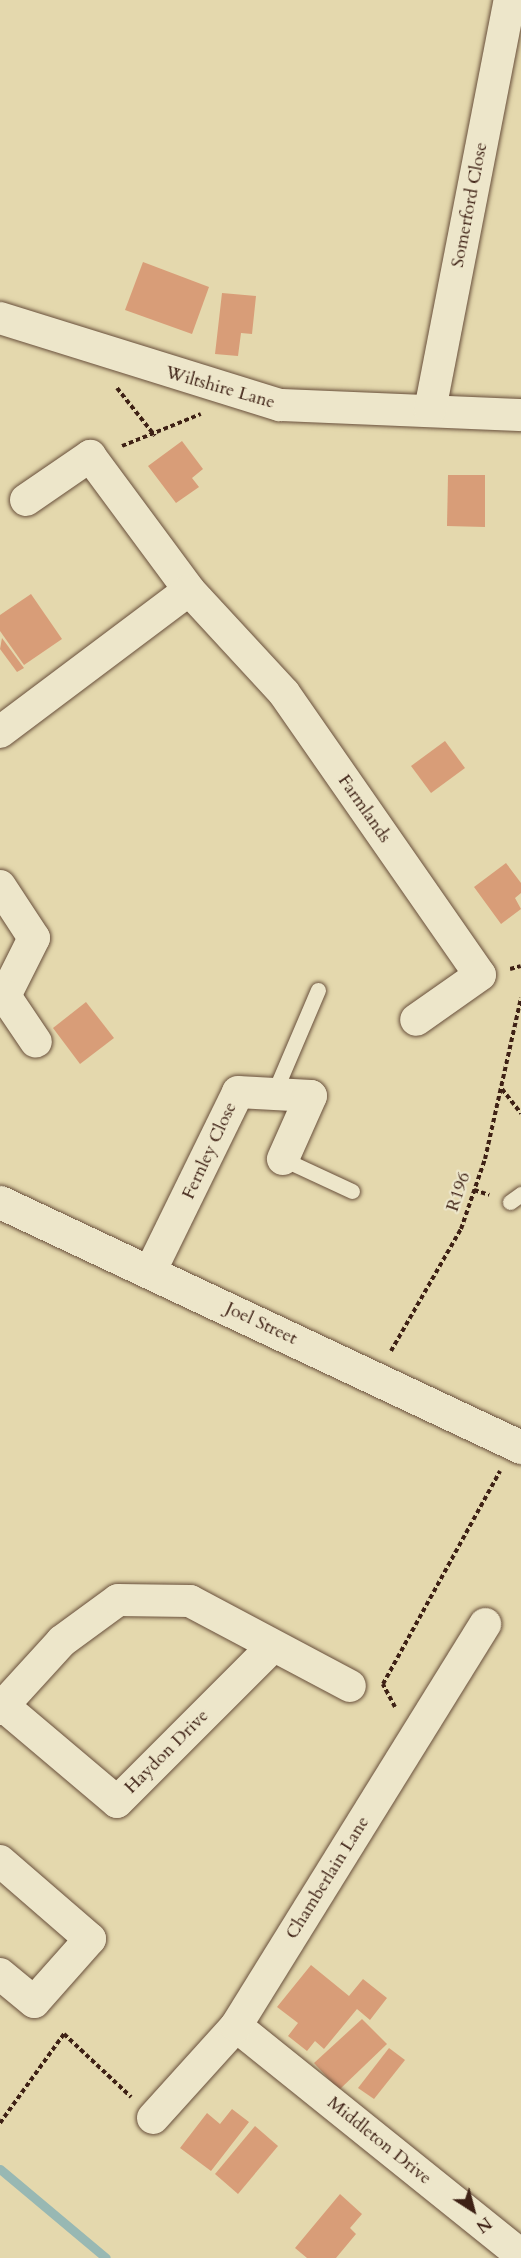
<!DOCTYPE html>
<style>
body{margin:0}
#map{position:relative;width:521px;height:2258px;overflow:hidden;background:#e4d8ad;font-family:Cardo,serif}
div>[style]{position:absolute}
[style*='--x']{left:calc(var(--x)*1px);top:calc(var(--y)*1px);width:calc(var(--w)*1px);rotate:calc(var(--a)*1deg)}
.stream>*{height:9px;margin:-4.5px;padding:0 4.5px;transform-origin:4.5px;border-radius:4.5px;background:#98b8b3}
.building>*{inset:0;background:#d89d78}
.path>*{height:4px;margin-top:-2px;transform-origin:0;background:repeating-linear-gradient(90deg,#3e2115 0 4.5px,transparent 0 7.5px)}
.roads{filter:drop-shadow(0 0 2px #684f3b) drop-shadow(0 0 2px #684f3b)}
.service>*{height:15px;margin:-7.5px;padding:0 7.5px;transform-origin:7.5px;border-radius:7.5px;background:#ede6ca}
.minor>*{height:32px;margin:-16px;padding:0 16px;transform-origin:16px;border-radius:16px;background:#ede6ca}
.secondary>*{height:33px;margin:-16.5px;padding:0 16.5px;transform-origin:16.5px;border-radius:16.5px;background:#ede6ca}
span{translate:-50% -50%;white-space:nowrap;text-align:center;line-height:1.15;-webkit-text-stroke:4.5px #ede6ca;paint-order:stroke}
.street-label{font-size:18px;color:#3e2115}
.north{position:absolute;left:443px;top:2180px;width:60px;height:60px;-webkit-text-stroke:4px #ede6ca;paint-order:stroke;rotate:144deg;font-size:16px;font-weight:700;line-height:24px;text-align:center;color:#3e2115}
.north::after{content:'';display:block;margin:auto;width:21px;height:27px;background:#3e2115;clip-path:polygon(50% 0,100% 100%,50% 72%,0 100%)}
</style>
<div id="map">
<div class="stream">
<div style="--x:0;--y:2169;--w:138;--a:40"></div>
</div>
<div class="building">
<div style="clip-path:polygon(143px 262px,209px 287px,192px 334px,125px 310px)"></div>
<div style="clip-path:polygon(222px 293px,256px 296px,252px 334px,241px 333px,238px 356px,215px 354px)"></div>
<div style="clip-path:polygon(182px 441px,203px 469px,192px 478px,199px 487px,176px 503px,148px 466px)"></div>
<div style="clip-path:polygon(448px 475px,485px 475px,485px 527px,447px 526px)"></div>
<div style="clip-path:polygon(31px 594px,62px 639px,24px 665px,0 631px,0 615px)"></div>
<div style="clip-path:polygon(2px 638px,24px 668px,17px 672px,0 649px)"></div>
<div style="clip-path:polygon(445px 741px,465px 768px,431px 793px,411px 766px)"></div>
<div style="clip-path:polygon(506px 863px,521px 883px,521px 893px,515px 898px,521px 909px,501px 924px,474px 887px)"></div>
<div style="clip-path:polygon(86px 1002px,114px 1038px,80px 1064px,53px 1028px)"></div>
<div style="clip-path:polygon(311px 1965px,349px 1996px,363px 1979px,387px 1998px,370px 2020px,357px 2009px,324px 2049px,315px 2041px,307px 2051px,288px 2036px,298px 2023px,277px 2007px)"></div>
<div style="clip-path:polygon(362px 2019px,387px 2044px,339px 2090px,314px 2063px)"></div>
<div style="clip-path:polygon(389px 2048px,405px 2060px,374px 2099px,358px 2088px)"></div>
<div style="clip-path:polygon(232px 2109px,249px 2122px,211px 2171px,180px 2148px,207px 2113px,220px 2124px)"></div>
<div style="clip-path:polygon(255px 2126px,278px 2146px,238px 2194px,215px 2174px)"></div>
<div style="clip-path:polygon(340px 2194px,362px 2214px,350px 2228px,356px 2234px,336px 2258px,307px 2258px,295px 2248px)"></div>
</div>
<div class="path">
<div style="--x:117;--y:388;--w:61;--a:51.6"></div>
<div style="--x:122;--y:446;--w:85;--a:-22.1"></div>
<div style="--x:510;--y:969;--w:11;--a:-15"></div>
<div style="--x:502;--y:1089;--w:31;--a:52"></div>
<div style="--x:474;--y:1190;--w:16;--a:18"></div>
<div style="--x:391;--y:1351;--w:141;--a:-60.2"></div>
<div style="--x:461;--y:1229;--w:74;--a:-71.1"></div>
<div style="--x:485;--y:1159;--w:165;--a:-77.4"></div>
<div style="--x:395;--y:1707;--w:26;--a:-118"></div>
<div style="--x:383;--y:1684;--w:243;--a:-61.2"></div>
<div style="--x:0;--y:2123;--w:110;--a:-54.3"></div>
<div style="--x:64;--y:2034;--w:92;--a:43.2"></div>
</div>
<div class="roads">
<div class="service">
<div style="--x:274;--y:1093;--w:112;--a:-66.9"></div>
<div style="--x:283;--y:1159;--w:76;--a:24.9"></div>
<div style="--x:510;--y:1202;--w:14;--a:-36"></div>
</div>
<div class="minor">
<div style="--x:0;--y:318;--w:293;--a:17.3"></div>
<div style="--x:280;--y:405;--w:241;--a:2.4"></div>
<div style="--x:430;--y:410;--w:418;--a:-79"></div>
<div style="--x:26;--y:500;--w:78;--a:-34.5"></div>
<div style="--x:90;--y:456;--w:167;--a:53.5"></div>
<div style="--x:189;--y:590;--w:140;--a:47.3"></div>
<div style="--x:284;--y:693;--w:343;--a:55.2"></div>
<div style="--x:480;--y:975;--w:78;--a:144.9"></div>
<div style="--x:0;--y:732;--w:236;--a:-36.9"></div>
<div style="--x:0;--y:886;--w:62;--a:56.8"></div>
<div style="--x:34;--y:938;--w:65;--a:116.6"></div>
<div style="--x:5;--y:996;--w:55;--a:56"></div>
<div style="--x:150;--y:1272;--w:200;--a:-63.9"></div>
<div style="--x:238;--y:1092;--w:73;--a:3.1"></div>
<div style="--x:311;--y:1096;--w:69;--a:114"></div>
<div style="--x:0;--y:1703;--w:153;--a:40.2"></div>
<div style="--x:117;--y:1802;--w:219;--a:-45"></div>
<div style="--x:0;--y:1709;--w:92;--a:-47.6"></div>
<div style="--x:62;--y:1641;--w:69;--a:-36.2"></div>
<div style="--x:118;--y:1600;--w:72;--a:0.8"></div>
<div style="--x:190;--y:1601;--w:181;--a:28"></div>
<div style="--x:0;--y:1861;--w:119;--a:40.9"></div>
<div style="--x:90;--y:1939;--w:84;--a:131.6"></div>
<div style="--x:34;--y:2002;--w:44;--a:-140.5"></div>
<div style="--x:236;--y:2026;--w:366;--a:38.8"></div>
<div style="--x:153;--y:2118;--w:124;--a:-47.9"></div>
<div style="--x:236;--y:2026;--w:473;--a:-58.2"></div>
</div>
<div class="secondary">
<div style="--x:0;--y:1202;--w:576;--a:25.19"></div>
</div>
</div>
<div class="street-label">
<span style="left:470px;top:205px;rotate:-79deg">Somerford Close</span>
<span style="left:220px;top:388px;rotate:16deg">Wiltshire Lane</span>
<span style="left:364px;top:809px;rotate:55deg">Farmlands</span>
<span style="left:210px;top:1151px;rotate:-65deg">Fernley Close</span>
<span style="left:459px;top:1192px;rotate:-71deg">R196</span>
<span style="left:261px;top:1324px;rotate:25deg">Joel Street</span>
<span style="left:167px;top:1752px;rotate:-45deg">Haydon Drive</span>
<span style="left:328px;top:1878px;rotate:-58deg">Chamberlain Lane</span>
<span style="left:379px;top:2141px;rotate:39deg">Middleton Drive</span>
</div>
<div class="north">N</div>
</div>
